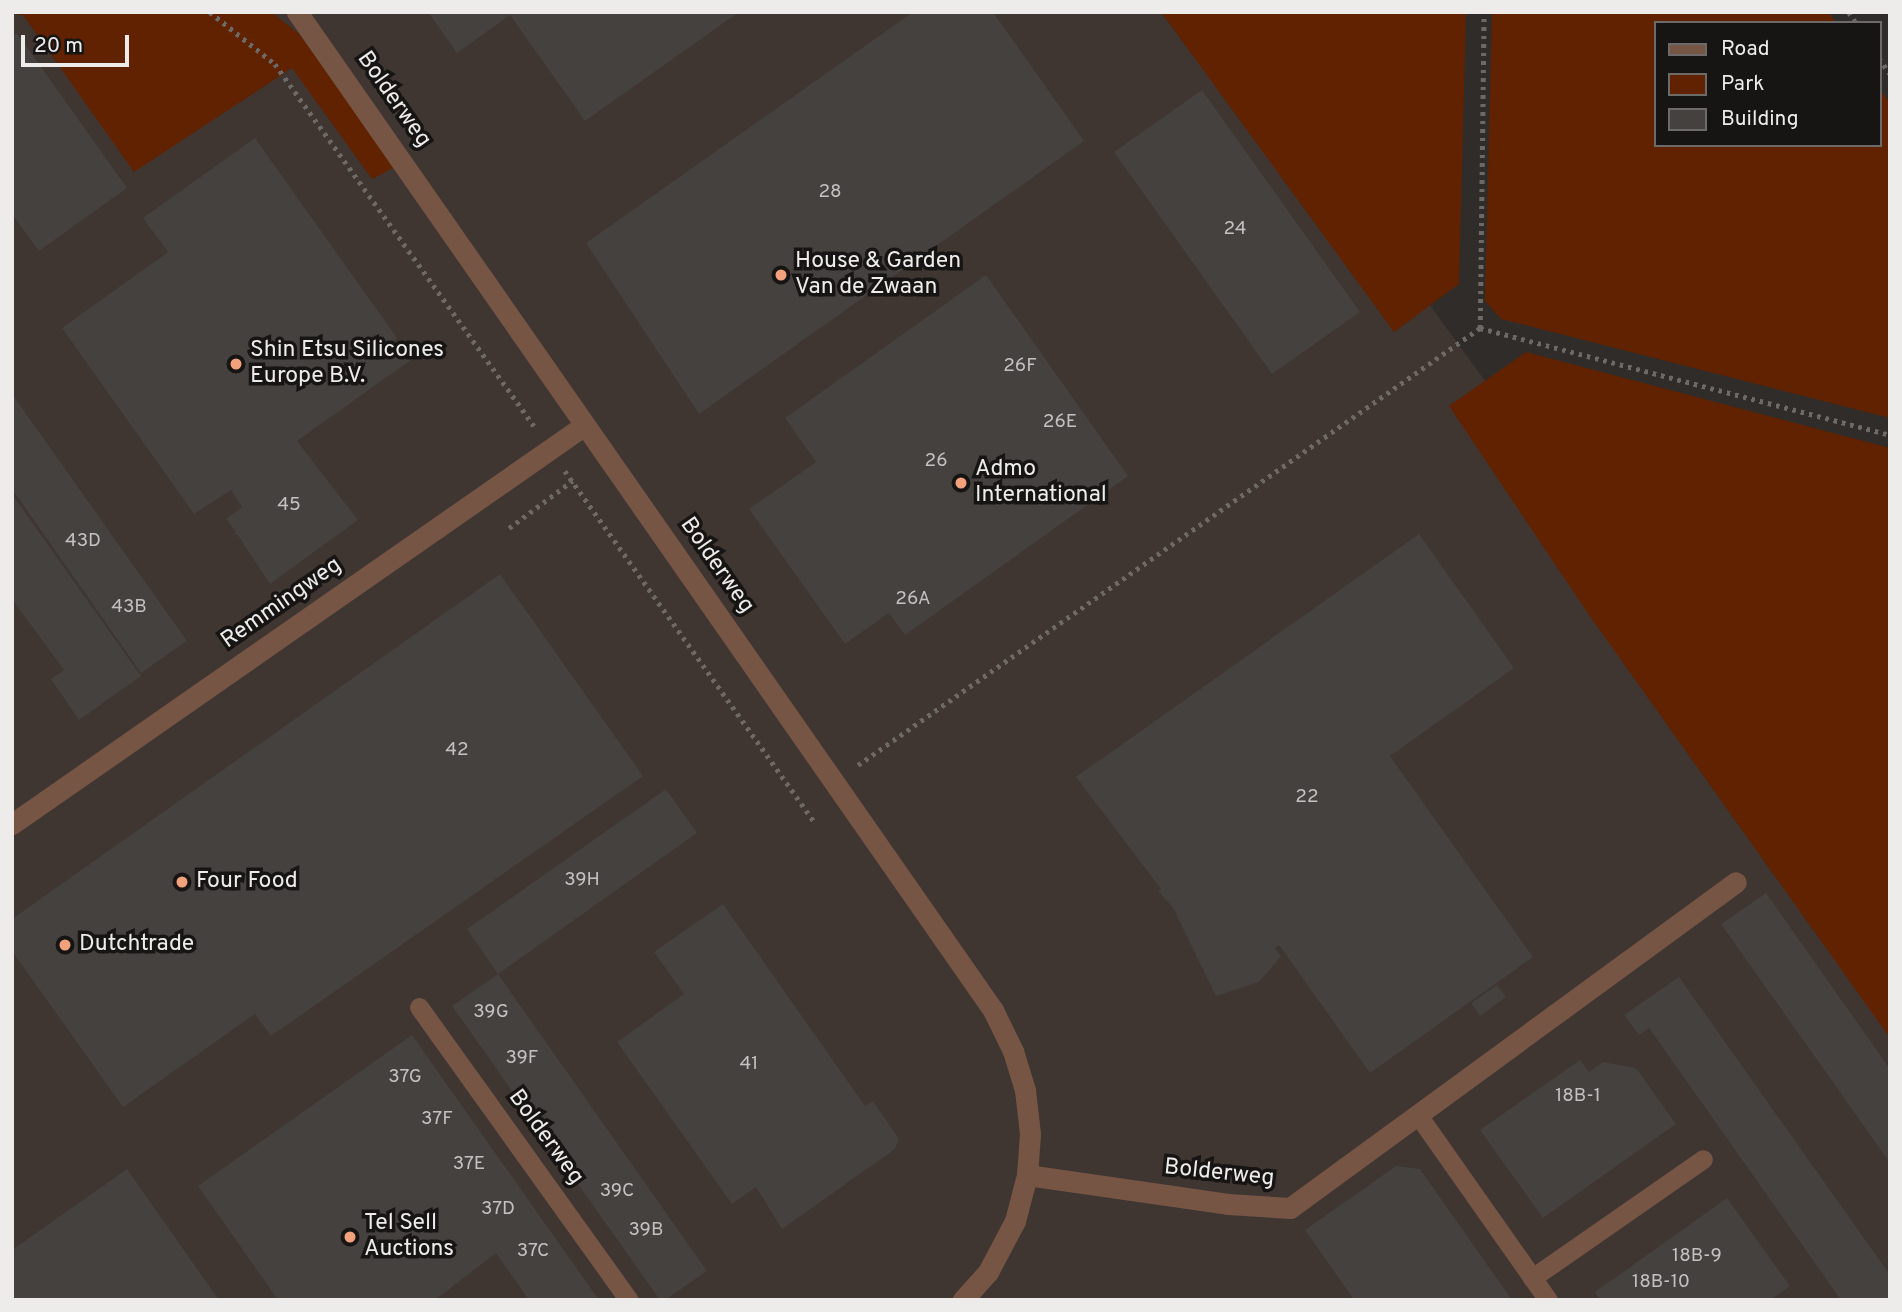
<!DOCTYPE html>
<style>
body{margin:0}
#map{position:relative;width:1902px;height:1312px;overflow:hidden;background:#302c2a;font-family:Overpass,sans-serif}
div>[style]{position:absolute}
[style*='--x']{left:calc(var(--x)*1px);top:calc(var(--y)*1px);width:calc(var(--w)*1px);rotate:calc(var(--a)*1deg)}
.built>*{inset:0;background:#3f3531}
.green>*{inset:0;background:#602200}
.building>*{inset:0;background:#45413f}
.path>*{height:4.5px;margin-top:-2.25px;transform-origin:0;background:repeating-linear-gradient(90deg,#6c6967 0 3.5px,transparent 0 8.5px)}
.service>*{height:19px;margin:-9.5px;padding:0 9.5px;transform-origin:9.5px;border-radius:9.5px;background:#775545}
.minor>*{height:21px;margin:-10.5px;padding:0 10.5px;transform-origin:10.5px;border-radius:10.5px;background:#775545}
.dots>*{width:19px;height:19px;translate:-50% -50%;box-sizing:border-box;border:4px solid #171514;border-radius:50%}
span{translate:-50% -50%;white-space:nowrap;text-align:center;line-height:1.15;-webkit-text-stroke:7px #171514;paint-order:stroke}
.number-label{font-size:19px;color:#c4c1c0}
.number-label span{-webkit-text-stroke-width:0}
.street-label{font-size:23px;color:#eeeceb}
.poi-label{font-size:23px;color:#eeeceb}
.left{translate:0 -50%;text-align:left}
.frame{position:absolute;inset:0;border:14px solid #eeeceb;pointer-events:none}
.legend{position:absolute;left:1654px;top:21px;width:228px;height:126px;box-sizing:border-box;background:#171514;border:2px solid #6d6b6a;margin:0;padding:9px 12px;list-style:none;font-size:21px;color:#eeeceb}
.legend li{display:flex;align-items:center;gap:14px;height:35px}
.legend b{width:35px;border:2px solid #6d6b6a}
.scale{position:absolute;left:21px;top:35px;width:108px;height:32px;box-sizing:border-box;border:4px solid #eeeceb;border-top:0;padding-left:9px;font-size:21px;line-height:24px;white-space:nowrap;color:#eeeceb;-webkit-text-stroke:5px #171514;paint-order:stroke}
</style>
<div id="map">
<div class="built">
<div style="clip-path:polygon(12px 12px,1217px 12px,1890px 938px,1890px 1300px,12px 1300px)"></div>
</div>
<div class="green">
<div style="clip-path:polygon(271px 12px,299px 34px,397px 166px,372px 179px,292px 68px,134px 172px,23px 15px,12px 14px)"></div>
<div style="clip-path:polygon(1161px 12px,1466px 12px,1459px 284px,1394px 332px)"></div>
<div style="clip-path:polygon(1492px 12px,1829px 12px,1836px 23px,1655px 23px,1655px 145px,1879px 145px,1879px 88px,1890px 103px,1890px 418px,1501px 319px,1485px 301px)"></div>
<div style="clip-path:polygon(1526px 352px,1890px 448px,1890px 1038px,1589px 615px,1449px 406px)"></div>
</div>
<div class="building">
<div style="clip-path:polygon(428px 12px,739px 12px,585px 121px,510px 15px,457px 53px)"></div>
<div style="clip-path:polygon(913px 12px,993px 12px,1084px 141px,699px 414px,586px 243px)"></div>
<div style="clip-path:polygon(17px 33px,127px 188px,39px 251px,12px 214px,12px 37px)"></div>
<div style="clip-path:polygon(1202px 90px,1360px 312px,1272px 374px,1114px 152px)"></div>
<div style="clip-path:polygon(255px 138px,397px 338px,390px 344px,412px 359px,297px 441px,358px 520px,270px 584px,237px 534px,232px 536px,236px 532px,226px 519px,242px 507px,231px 490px,194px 514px,62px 328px,168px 252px,143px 218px)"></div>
<div style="clip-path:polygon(986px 275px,1128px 476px,905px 635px,889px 613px,845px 644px,749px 509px,816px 462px,785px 418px)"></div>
<div style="clip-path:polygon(12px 394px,187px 641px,141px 673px,12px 489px)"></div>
<div style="clip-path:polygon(12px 494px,141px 676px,79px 720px,51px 679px,64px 670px,12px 599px)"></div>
<div style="clip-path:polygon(1419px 534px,1514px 668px,1390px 756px,1533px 957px,1370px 1073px,1279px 945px,1275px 948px,1281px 956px,1259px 982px,1216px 996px,1173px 908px,1158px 891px,1161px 889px,1076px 777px)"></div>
<div style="clip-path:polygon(500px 574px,643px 776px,271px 1036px,255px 1014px,123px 1107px,12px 951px,12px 919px)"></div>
<div style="clip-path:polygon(666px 789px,697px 833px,498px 974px,467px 929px)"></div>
<div style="clip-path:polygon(1766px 893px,1890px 1069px,1890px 1163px,1721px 924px)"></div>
<div style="clip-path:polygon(723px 904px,865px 1106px,873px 1101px,899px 1139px,895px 1149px,782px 1229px,756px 1187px,732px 1204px,617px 1042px,684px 994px,654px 952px)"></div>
<div style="clip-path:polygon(498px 974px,707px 1271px,665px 1300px,660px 1300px,452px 1006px)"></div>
<div style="clip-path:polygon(1679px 977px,1890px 1275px,1890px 1300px,1841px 1300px,1649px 1028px,1639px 1035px,1624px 1015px)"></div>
<div style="clip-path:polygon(1497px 985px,1506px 997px,1480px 1016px,1471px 1003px)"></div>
<div style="clip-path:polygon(412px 1035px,599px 1300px,529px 1300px,496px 1253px,435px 1300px,278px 1300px,198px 1186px)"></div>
<div style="clip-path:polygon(1580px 1060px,1589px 1072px,1603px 1062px,1636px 1068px,1676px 1124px,1543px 1218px,1480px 1130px)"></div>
<div style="clip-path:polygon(1396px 1166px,1420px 1169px,1512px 1300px,1354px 1300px,1305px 1230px)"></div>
<div style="clip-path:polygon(127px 1169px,219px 1300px,12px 1300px,12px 1250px)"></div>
<div style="clip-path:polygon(1727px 1198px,1790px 1286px,1771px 1300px,1600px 1300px,1595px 1292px)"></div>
</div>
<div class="path">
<div style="--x:210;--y:12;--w:83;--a:38.7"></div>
<div style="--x:275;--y:64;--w:445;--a:54.4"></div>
<div style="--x:1849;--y:12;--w:13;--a:58"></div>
<div style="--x:1879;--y:58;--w:19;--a:55"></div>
<div style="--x:1480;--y:328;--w:316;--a:-89.3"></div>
<div style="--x:565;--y:471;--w:433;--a:54.6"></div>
<div style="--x:509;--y:528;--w:79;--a:-36.7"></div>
<div style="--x:858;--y:765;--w:760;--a:-35.09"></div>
<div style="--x:1480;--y:328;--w:424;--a:14.6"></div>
</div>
<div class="service">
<div style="--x:419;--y:1007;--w:360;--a:54.4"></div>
<div style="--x:1418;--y:1115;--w:226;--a:54.9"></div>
<div style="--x:1532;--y:1278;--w:208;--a:-34.8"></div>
</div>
<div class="minor">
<div style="--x:297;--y:12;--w:1217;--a:55.11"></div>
<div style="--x:993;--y:1010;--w:46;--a:64"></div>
<div style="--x:1013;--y:1051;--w:41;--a:72.9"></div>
<div style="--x:1025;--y:1090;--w:44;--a:83.5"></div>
<div style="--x:1030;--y:1134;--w:41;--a:94.2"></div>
<div style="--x:1027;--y:1175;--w:48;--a:104.6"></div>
<div style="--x:1015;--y:1221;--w:58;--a:117.9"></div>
<div style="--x:988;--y:1272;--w:38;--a:132"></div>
<div style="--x:12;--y:824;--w:695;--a:-34.86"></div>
<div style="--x:1027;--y:1175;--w:203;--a:8.2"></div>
<div style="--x:1228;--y:1204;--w:62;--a:3.7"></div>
<div style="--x:1290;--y:1208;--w:552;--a:-36.16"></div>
</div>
<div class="dots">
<div style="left:781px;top:275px;background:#f1a17c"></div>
<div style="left:236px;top:364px;background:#f1a17c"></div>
<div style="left:961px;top:483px;background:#f1a17c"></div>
<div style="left:182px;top:882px;background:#f1a17c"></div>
<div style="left:65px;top:945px;background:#f1a17c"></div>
<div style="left:350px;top:1237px;background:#f1a17c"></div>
</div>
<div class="number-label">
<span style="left:830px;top:193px">28</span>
<span style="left:1235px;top:230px">24</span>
<span style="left:1020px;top:367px">26F</span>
<span style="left:1060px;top:423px">26E</span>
<span style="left:936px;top:462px">26</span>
<span style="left:289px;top:506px">45</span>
<span style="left:83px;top:542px">43D</span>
<span style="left:913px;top:600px">26A</span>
<span style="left:129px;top:608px">43B</span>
<span style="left:457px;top:751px">42</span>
<span style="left:1307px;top:798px">22</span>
<span style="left:582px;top:881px">39H</span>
<span style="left:491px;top:1013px">39G</span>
<span style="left:522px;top:1059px">39F</span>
<span style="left:749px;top:1065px">41</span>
<span style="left:405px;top:1078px">37G</span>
<span style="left:1578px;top:1097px">18B-1</span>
<span style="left:437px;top:1120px">37F</span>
<span style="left:469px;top:1165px">37E</span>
<span style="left:617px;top:1192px">39C</span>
<span style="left:498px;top:1210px">37D</span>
<span style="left:646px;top:1231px">39B</span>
<span style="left:533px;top:1252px">37C</span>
<span style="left:1697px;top:1257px">18B-9</span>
<span style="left:1661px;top:1283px">18B-10</span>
</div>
<div class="street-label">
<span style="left:393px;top:100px;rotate:55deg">Bolderweg</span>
<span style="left:716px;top:566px;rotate:55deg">Bolderweg</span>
<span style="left:282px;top:604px;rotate:-35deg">Remmingweg</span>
<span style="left:545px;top:1138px;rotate:54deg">Bolderweg</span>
<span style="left:1219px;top:1174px;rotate:6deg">Bolderweg</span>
</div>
<div class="poi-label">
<span class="left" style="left:795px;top:275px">House &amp; Garden<br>Van de Zwaan</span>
<span class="left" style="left:250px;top:364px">Shin Etsu Silicones<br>Europe B.V.</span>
<span class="left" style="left:975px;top:483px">Admo<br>International</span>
<span class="left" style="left:196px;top:882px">Four Food</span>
<span class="left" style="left:79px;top:945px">Dutchtrade</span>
<span class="left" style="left:364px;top:1237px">Tel Sell<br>Auctions</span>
</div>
<div class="frame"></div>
<ul class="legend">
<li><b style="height:9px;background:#775545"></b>Road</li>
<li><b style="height:19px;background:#602200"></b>Park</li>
<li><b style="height:19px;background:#45413f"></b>Building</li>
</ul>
<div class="scale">20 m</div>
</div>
